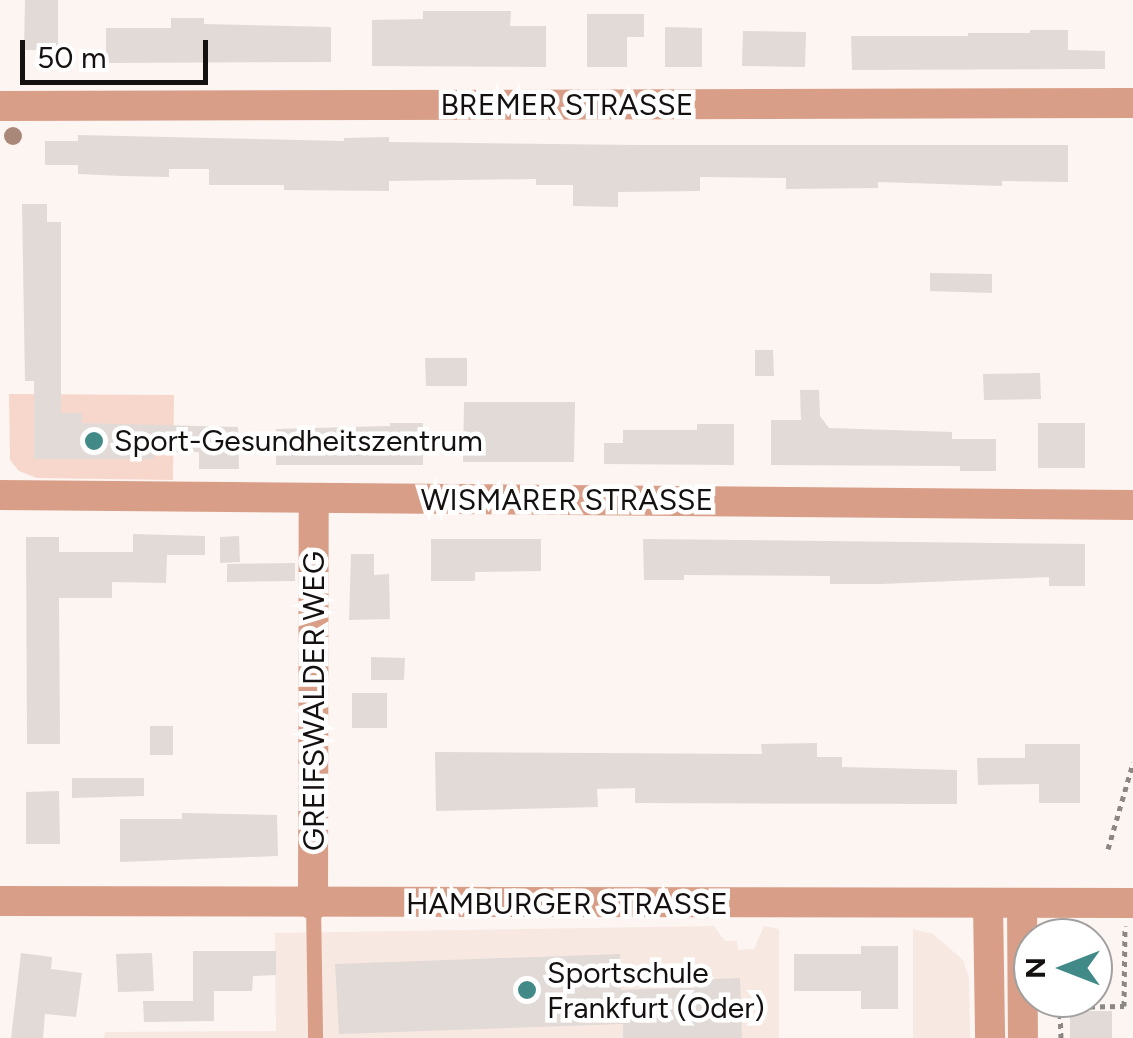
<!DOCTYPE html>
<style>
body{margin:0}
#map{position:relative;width:1133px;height:1038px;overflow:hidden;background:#fcf5f2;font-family:Figtree,sans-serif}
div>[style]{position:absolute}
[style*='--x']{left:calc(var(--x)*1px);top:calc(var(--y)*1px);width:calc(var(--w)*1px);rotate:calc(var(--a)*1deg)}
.built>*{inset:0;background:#f8e8e2}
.green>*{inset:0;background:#f7d7cb}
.building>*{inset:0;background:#e1dad7}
.path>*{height:5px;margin-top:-2.5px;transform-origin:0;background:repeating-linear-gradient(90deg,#8c8785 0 5px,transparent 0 10px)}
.service>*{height:15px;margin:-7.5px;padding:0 7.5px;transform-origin:7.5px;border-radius:7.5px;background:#d99e87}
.minor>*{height:30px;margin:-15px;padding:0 15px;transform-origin:15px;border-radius:15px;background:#d99e87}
.trees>*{width:18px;height:18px;margin:-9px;border-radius:50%;background:#a98879}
.dots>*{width:28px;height:28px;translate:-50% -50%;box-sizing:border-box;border:5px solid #fff;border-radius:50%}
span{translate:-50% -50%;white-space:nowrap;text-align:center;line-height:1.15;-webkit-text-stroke:9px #fff;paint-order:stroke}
.street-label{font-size:30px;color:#141110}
.poi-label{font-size:30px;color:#141110}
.left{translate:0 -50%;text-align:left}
.north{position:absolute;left:1013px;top:918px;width:100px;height:100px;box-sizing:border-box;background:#fff;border:2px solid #a1a09f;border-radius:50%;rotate:270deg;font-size:28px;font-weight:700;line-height:40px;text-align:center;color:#141110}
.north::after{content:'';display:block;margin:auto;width:35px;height:45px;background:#428a87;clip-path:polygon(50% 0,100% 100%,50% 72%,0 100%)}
.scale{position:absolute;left:20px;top:40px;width:188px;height:45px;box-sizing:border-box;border:5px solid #141110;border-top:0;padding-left:12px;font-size:30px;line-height:35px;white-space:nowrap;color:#141110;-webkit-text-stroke:8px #fff;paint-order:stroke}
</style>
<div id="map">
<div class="built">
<div style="clip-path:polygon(714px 926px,725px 941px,737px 941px,738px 950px,754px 949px,764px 926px,779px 929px,779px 1038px,104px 1038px,105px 1032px,276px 1031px,275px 933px)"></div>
<div style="clip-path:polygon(913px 929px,933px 934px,963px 960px,969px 978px,970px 1038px,913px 1038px)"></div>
</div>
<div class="green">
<div style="clip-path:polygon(9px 394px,174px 395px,173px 480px,37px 478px,19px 471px,10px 460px)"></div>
</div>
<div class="building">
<div style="clip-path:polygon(25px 0,58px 0,58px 50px,24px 50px)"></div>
<div style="clip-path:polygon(423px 11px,511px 11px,510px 26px,546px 26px,546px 67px,372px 66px,372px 20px,423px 19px)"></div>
<div style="clip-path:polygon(587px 14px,644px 14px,644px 37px,627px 37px,627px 67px,587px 67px)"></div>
<div style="clip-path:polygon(171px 18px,204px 18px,204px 24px,331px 27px,331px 62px,106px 63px,106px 28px,171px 28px)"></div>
<div style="clip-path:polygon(665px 27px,702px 28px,702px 67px,665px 67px)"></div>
<div style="clip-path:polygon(1030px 30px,1068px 30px,1068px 50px,1105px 51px,1105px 69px,852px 70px,851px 36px,968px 36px,968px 33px,1030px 33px)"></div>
<div style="clip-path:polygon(743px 31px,806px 32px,805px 67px,742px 66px)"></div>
<div style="clip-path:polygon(78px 135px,344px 141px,344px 138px,389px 137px,389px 142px,637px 145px,1068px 145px,1068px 182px,1002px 181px,1002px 186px,878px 182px,878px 188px,786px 189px,786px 178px,700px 177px,700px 191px,618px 192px,618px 207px,573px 206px,573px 185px,536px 185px,536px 179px,389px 181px,389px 191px,284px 190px,284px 185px,209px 185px,209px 169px,169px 169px,169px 177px,123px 176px,78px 174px,78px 165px,45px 165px,45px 141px,78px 141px)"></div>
<div style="clip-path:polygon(22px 204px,47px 204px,47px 222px,61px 222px,61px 413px,82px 413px,82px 423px,238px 427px,239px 469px,199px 469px,199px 452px,154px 453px,154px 459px,34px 459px,34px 381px,25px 381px)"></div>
<div style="clip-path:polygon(930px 273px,992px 274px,992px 293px,930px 291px)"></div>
<div style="clip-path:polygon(755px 350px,773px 350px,774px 376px,755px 376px)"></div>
<div style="clip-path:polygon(425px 358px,467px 358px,467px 386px,426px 386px)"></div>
<div style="clip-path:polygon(1040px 373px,1041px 399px,984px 400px,983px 374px)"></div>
<div style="clip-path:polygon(800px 390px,819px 390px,820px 416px,829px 428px,952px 432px,952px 439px,996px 439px,996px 471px,960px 471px,960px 466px,771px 465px,771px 420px,801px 420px)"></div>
<div style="clip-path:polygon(464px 402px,575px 402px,574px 462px,463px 462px)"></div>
<div style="clip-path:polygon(390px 423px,423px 423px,423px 465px,276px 465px,276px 429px,390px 426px)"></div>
<div style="clip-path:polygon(1038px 423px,1085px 423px,1085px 468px,1038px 468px)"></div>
<div style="clip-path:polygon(697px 424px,734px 424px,734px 465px,604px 464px,604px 443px,623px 443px,623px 430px,697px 430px)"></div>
<div style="clip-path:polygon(133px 534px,205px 536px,205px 555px,167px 555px,166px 583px,112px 582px,112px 598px,59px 598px,60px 744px,27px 744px,26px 537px,59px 537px,59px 552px,133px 552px)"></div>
<div style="clip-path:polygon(239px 536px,240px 562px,220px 563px,220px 537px)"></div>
<div style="clip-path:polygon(431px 539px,541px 539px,541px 571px,475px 572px,475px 581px,431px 581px)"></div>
<div style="clip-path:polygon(643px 539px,1085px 544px,1085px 586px,1049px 586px,1049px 577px,881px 584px,830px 584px,830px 576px,684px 575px,684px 580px,644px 580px)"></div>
<div style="clip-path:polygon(351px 554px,374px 554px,374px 575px,389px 574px,390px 619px,349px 620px)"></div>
<div style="clip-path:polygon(295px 563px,295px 581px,227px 582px,227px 564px)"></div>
<div style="clip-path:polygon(371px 657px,405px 658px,404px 680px,371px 680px)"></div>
<div style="clip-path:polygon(352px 693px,387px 693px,387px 728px,352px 728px)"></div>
<div style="clip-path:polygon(150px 726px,173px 726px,173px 755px,150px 755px)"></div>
<div style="clip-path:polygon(817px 743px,817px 757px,842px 757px,842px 767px,957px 770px,957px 804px,635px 803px,635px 788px,597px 789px,598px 807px,436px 811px,435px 752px,762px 754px,761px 744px)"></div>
<div style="clip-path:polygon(1025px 744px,1080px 744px,1080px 803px,1039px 803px,1039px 784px,978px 785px,977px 758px,1025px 758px)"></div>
<div style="clip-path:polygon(72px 778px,144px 778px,144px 796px,72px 798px)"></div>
<div style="clip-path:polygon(59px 791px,60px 844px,26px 844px,26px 792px)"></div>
<div style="clip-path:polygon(182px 813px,277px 815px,278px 856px,120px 862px,120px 819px,182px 819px)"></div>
<div style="clip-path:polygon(861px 946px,898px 946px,898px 1009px,861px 1009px,861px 991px,794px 991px,794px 954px,861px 954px)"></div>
<div style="clip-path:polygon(193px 951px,276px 951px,276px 975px,253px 976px,252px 991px,214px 991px,214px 1021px,144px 1022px,143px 1001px,193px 1001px)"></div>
<div style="clip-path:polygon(21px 953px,52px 957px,51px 969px,82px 973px,76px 1017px,45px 1014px,43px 1038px,11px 1038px)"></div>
<div style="clip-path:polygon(152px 953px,154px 991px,118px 992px,116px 954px)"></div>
<div style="clip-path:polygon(620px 954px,621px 990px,690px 987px,689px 980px,740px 978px,742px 1038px,623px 1038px,623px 1024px,339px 1034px,335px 964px)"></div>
<div style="clip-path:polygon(1070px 1011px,1112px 1011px,1112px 1038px,1070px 1038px)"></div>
</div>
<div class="path">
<div style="--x:1108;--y:849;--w:90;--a:-73.8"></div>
<div style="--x:1061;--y:1038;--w:31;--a:-92"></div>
<div style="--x:1060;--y:1007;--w:64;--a:-0.9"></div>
<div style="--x:1124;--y:1006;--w:80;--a:-89.3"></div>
</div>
<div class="service">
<div style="--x:313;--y:905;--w:133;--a:89.1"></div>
</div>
<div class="minor">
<div style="--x:0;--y:106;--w:1133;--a:-0.15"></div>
<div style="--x:0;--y:495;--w:1133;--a:0.51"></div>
<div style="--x:0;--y:901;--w:1133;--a:0.1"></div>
<div style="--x:988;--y:904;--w:134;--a:89.1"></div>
<div style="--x:1022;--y:904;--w:134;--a:89.6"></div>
<div style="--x:313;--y:905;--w:407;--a:-89.9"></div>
</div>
<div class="trees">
<div style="left:13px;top:136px"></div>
</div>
<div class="dots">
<div style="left:94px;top:441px;background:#428a87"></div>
<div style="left:527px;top:990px;background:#428a87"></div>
</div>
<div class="street-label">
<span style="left:567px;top:105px">BREMER STRASSE</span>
<span style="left:567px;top:500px">WISMARER STRASSE</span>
<span style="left:314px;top:701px;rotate:-90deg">GREIFSWALDER WEG</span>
<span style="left:567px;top:904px">HAMBURGER STRASSE</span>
</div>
<div class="poi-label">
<span class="left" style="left:114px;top:441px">Sport-Gesundheitszentrum</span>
<span class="left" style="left:547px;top:990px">Sportschule<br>Frankfurt (Oder)</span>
</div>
<div class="north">N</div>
<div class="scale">50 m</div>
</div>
